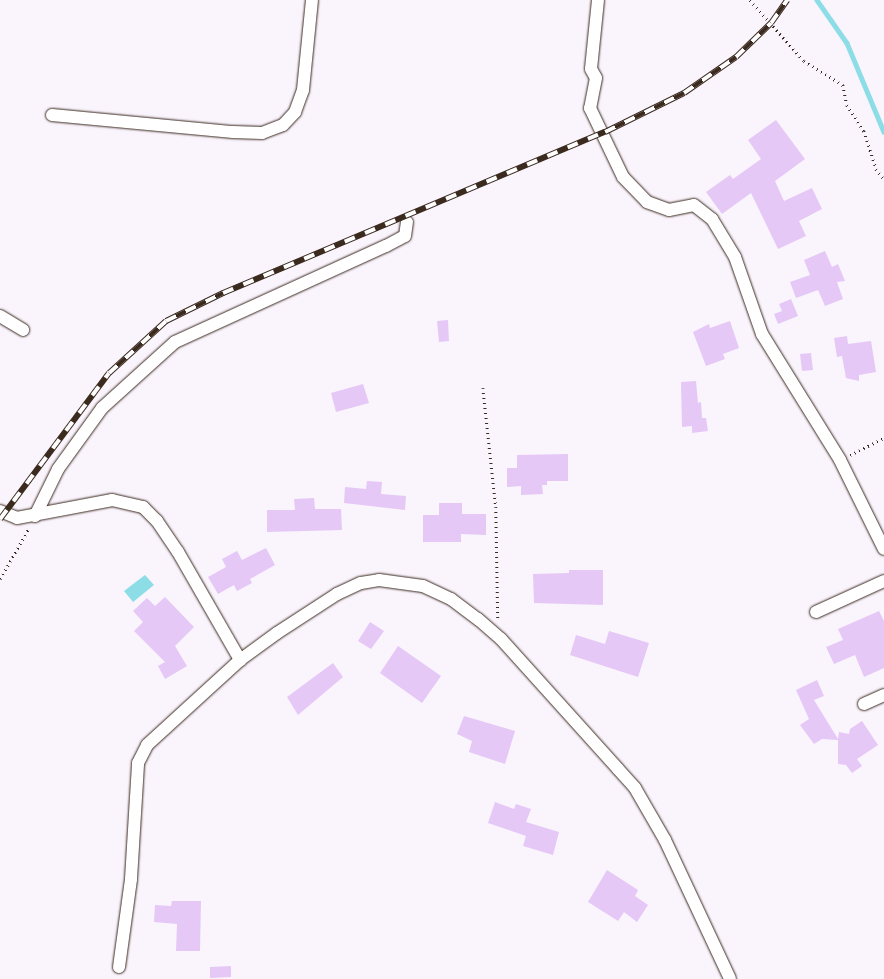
<!DOCTYPE html>
<style>
body{margin:0}
#map{position:relative;width:884px;height:979px;overflow:hidden;background:#faf4fd;font-family:Dekko,sans-serif}
div>[style]{position:absolute}
[style*='--x']{left:calc(var(--x)*1px);top:calc(var(--y)*1px);width:calc(var(--w)*1px);rotate:calc(var(--a)*1deg)}
.water>*{inset:0;background:#8cdde6}
.stream>*{height:4.5px;margin:-2.25px;padding:0 2.25px;transform-origin:2.25px;border-radius:2.25px;background:#8cdde6}
.building>*{inset:0;background:#e5c8f6}
.path>*{height:2.5px;margin-top:-1.25px;transform-origin:0;background:repeating-linear-gradient(90deg,#3b2a1e 0 1px,transparent 0 5px)}
.roads{filter:drop-shadow(0 0 1px #3b2a1e) drop-shadow(0 0 1px #3b2a1e)}
.street>*{height:12px;margin:-6px;padding:0 6px;transform-origin:6px;border-radius:6px;background:#fff}
.rail>*{height:5.5px;margin-top:-2.75px;transform-origin:0;background:repeating-linear-gradient(90deg,#fff 0 11px,#3b2a1e 0 22px);box-sizing:border-box;border-block:1px solid #3b2a1e}
span{translate:-50% -50%;white-space:nowrap;text-align:center;line-height:1.15;-webkit-text-stroke:4px #fff;paint-order:stroke}
</style>
<div id="map">
<div class="water">
<div style="clip-path:polygon(145px 575px,154px 585px,133px 602px,124px 591px)"></div>
</div>
<div class="stream">
<div style="--x:817;--y:0;--w:52;--a:55.1"></div>
<div style="--x:847;--y:43;--w:96;--a:67.4"></div>
</div>
<div class="building">
<div style="clip-path:polygon(776px 120px,805px 159px,775px 181px,784px 201px,812px 188px,822px 209px,799px 221px,806px 236px,778px 249px,751px 193px,722px 214px,706px 192px,730px 175px,733px 179px,761px 159px,748px 140px)"></div>
<div style="clip-path:polygon(825px 251px,832px 267px,838px 264px,845px 281px,837px 282px,843px 299px,825px 306px,818px 290px,796px 298px,790px 282px,810px 275px,804px 260px)"></div>
<div style="clip-path:polygon(791px 299px,798px 316px,778px 324px,774px 314px,782px 311px,779px 304px)"></div>
<div style="clip-path:polygon(448px 320px,449px 341px,439px 342px,437px 321px)"></div>
<div style="clip-path:polygon(730px 321px,739px 348px,723px 354px,725px 359px,706px 366px,693px 332px,709px 324px,710px 328px)"></div>
<div style="clip-path:polygon(847px 336px,848px 344px,871px 341px,876px 372px,859px 375px,859px 381px,846px 378px,842px 356px,837px 357px,834px 338px)"></div>
<div style="clip-path:polygon(811px 353px,813px 370px,802px 371px,800px 354px)"></div>
<div style="clip-path:polygon(696px 381px,698px 403px,701px 402px,702px 418px,706px 418px,708px 431px,692px 433px,692px 426px,682px 427px,681px 382px)"></div>
<div style="clip-path:polygon(363px 384px,369px 403px,336px 412px,331px 393px)"></div>
<div style="clip-path:polygon(568px 454px,568px 481px,547px 481px,547px 485px,542px 485px,543px 494px,521px 495px,521px 486px,507px 487px,507px 468px,517px 468px,517px 455px)"></div>
<div style="clip-path:polygon(367px 481px,382px 482px,381px 494px,406px 496px,405px 510px,344px 503px,345px 487px,366px 489px)"></div>
<div style="clip-path:polygon(314px 498px,315px 509px,341px 509px,342px 530px,267px 532px,267px 510px,295px 510px,294px 499px)"></div>
<div style="clip-path:polygon(439px 503px,462px 503px,462px 514px,486px 514px,486px 535px,461px 534px,461px 542px,423px 542px,423px 515px,439px 515px)"></div>
<div style="clip-path:polygon(266px 548px,275px 565px,250px 579px,252px 583px,237px 591px,234px 585px,218px 594px,208px 577px,226px 567px,222px 559px,237px 551px,242px 560px)"></div>
<div style="clip-path:polygon(569px 570px,603px 570px,603px 605px,534px 603px,533px 574px,569px 573px)"></div>
<div style="clip-path:polygon(165px 597px,194px 627px,175px 646px,187px 666px,165px 679px,158px 666px,165px 662px,134px 631px,143px 622px,133px 611px,147px 598px,155px 606px)"></div>
<div style="clip-path:polygon(879px 611px,884px 621px,884px 668px,864px 677px,855px 655px,834px 664px,826px 647px,843px 640px,838px 629px)"></div>
<div style="clip-path:polygon(370px 622px,384px 631px,371px 649px,358px 641px)"></div>
<div style="clip-path:polygon(609px 631px,649px 643px,638px 677px,570px 655px,576px 635px,605px 644px)"></div>
<div style="clip-path:polygon(398px 646px,441px 676px,422px 703px,380px 673px)"></div>
<div style="clip-path:polygon(333px 663px,343px 677px,298px 715px,287px 697px)"></div>
<div style="clip-path:polygon(817px 680px,824px 696px,814px 700px,838px 739px,839px 732px,849px 734px,850px 729px,862px 721px,878px 745px,857px 759px,862px 766px,852px 773px,846px 765px,838px 764px,838px 740px,822px 739px,814px 744px,800px 725px,809px 719px,796px 690px)"></div>
<div style="clip-path:polygon(464px 716px,515px 731px,505px 764px,469px 752px,472px 741px,457px 734px)"></div>
<div style="clip-path:polygon(495px 802px,514px 809px,516px 804px,531px 809px,526px 822px,559px 832px,553px 855px,523px 846px,526px 836px,488px 823px)"></div>
<div style="clip-path:polygon(607px 870px,638px 890px,635px 896px,648px 905px,637px 922px,624px 912px,618px 921px,588px 902px)"></div>
<div style="clip-path:polygon(172px 901px,201px 901px,200px 951px,176px 951px,177px 924px,154px 922px,155px 905px,171px 906px)"></div>
<div style="clip-path:polygon(231px 966px,231px 977px,210px 978px,210px 967px)"></div>
</div>
<div class="path">
<div style="--x:750;--y:0;--w:81;--a:48.5"></div>
<div style="--x:804;--y:61;--w:46;--a:31.6"></div>
<div style="--x:843;--y:85;--w:20;--a:79"></div>
<div style="--x:847;--y:105;--w:31;--a:57"></div>
<div style="--x:864;--y:131;--w:40;--a:72"></div>
<div style="--x:876;--y:169;--w:13;--a:51"></div>
<div style="--x:483;--y:388;--w:120;--a:83.8"></div>
<div style="--x:496;--y:507;--w:113;--a:89"></div>
<div style="--x:850;--y:455;--w:38;--a:-27"></div>
<div style="--x:0;--y:579;--w:59;--a:-60.4"></div>
</div>
<div class="roads">
<div class="street">
<div style="--x:598;--y:0;--w:69;--a:95.8"></div>
<div style="--x:591;--y:69;--w:10;--a:61"></div>
<div style="--x:596;--y:78;--w:31;--a:101"></div>
<div style="--x:590;--y:108;--w:76;--a:64.4"></div>
<div style="--x:623;--y:177;--w:35;--a:46"></div>
<div style="--x:647;--y:202;--w:23;--a:20"></div>
<div style="--x:669;--y:210;--w:25;--a:-11"></div>
<div style="--x:694;--y:205;--w:23;--a:38"></div>
<div style="--x:712;--y:219;--w:44;--a:58.8"></div>
<div style="--x:735;--y:257;--w:82;--a:70.7"></div>
<div style="--x:762;--y:334;--w:148;--a:58.2"></div>
<div style="--x:840;--y:460;--w:99;--a:63.7"></div>
<div style="--x:52;--y:115;--w:182;--a:5.4"></div>
<div style="--x:233;--y:132;--w:29;--a:2"></div>
<div style="--x:262;--y:133;--w:22;--a:-21"></div>
<div style="--x:283;--y:125;--w:18;--a:-47"></div>
<div style="--x:295;--y:112;--w:23;--a:-70"></div>
<div style="--x:303;--y:90;--w:90;--a:-84.3"></div>
<div style="--x:0;--y:316;--w:27;--a:31"></div>
<div style="--x:0;--y:511;--w:18;--a:22"></div>
<div style="--x:17;--y:518;--w:97;--a:-10.7"></div>
<div style="--x:112;--y:500;--w:32;--a:13"></div>
<div style="--x:143;--y:507;--w:20;--a:45"></div>
<div style="--x:157;--y:521;--w:37;--a:56"></div>
<div style="--x:178;--y:552;--w:125;--a:60.1"></div>
<div style="--x:35;--y:516;--w:52;--a:-63.9"></div>
<div style="--x:58;--y:469;--w:75;--a:-54.2"></div>
<div style="--x:102;--y:408;--w:98;--a:-42.1"></div>
<div style="--x:175;--y:342;--w:232;--a:-24.5"></div>
<div style="--x:386;--y:246;--w:21;--a:-28"></div>
<div style="--x:405;--y:236;--w:14;--a:-82"></div>
<div style="--x:816;--y:612;--w:75;--a:-24.5"></div>
<div style="--x:864;--y:704;--w:22;--a:-24"></div>
<div style="--x:119;--y:967;--w:89;--a:-82.2"></div>
<div style="--x:131;--y:879;--w:116;--a:-86.5"></div>
<div style="--x:138;--y:763;--w:20;--a:-63"></div>
<div style="--x:147;--y:745;--w:126;--a:-42.4"></div>
<div style="--x:240;--y:660;--w:46;--a:-36.1"></div>
<div style="--x:277;--y:633;--w:72;--a:-33"></div>
<div style="--x:337;--y:594;--w:26;--a:-25"></div>
<div style="--x:361;--y:583;--w:18;--a:-9"></div>
<div style="--x:379;--y:580;--w:44;--a:7.8"></div>
<div style="--x:423;--y:586;--w:31;--a:25"></div>
<div style="--x:451;--y:599;--w:34;--a:37"></div>
<div style="--x:478;--y:619;--w:30;--a:41"></div>
<div style="--x:501;--y:639;--w:175;--a:48"></div>
<div style="--x:618;--y:769;--w:25;--a:48"></div>
<div style="--x:635;--y:788;--w:60;--a:60"></div>
<div style="--x:665;--y:840;--w:153;--a:64.9"></div>
</div>
</div>
<div class="rail">
<div style="--x:0;--y:519;--w:182;--a:-53.3"></div>
<div style="--x:109;--y:373;--w:77;--a:-42.4"></div>
<div style="--x:166;--y:321;--w:64;--a:-26.2"></div>
<div style="--x:223;--y:293;--w:415;--a:-22.9"></div>
<div style="--x:605;--y:132;--w:88;--a:-26.3"></div>
<div style="--x:684;--y:93;--w:63;--a:-34.7"></div>
<div style="--x:736;--y:57;--w:49;--a:-44.2"></div>
<div style="--x:771;--y:23;--w:28;--a:-55"></div>
</div>
</div>
